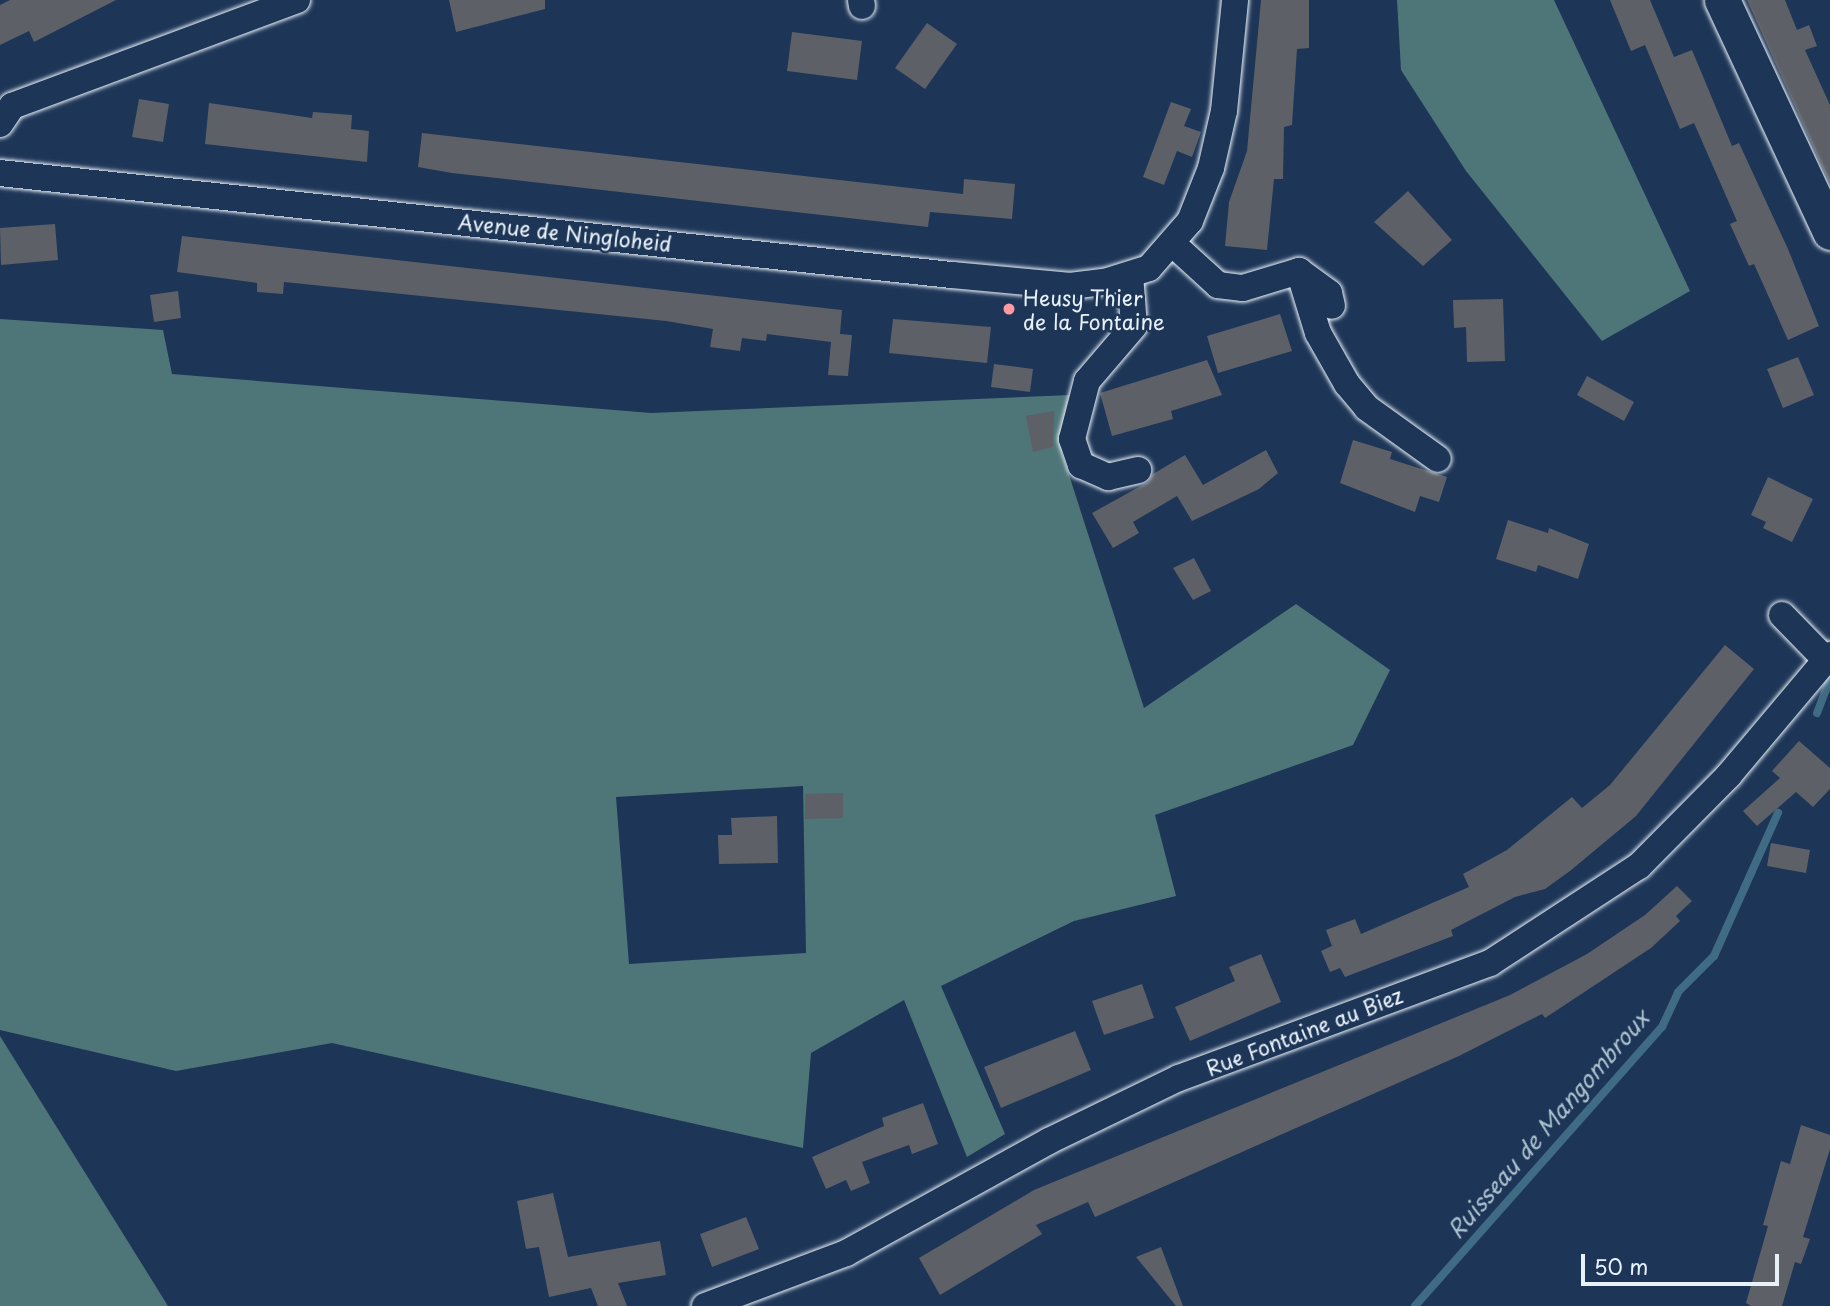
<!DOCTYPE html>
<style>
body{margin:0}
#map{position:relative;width:1830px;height:1306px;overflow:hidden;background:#1d3557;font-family:"Playpen Sans",sans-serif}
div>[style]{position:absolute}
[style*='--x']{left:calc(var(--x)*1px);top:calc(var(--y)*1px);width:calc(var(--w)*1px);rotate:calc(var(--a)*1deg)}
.green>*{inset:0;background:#4e7578}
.stream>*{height:8px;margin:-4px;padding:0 4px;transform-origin:4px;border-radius:4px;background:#3f6b84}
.building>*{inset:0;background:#5d6067}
.roads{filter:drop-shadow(0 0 2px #e8f1f8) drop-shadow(0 0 2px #e8f1f8)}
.minor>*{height:26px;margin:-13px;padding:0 13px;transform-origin:13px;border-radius:13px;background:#1d3557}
.major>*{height:35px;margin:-17.5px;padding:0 17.5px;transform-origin:17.5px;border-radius:17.5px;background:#1d3557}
.dots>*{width:19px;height:19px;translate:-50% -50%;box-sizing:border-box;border:4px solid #1d3557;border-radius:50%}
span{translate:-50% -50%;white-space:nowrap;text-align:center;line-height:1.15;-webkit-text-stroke:5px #1d3557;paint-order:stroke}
.street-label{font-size:21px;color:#e8f1f8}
.poi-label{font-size:21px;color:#e8f1f8}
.left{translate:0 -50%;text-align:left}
.water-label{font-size:23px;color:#adc2cf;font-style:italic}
.scale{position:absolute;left:1581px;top:1254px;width:198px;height:32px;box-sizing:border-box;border:4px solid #e8f1f8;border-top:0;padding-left:9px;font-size:21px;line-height:24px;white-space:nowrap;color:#e8f1f8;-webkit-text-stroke:5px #1d3557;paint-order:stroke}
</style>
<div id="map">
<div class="green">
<div style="clip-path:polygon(1397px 0,1554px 0,1690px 291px,1602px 341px,1466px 171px,1401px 70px)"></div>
<div style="clip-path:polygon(evenodd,0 319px,163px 330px,172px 374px,651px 413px,1071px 395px,1062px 453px,1144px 708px,1296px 604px,1390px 670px,1353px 745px,1155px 815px,1176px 896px,1074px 921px,941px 986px,1005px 1134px,967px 1157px,904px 1000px,811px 1053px,803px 1148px,332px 1043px,176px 1071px,0 1030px,0 319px,803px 786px,806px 953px,629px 964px,616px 797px,803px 786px)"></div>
<div style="clip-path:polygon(0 1036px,168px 1306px,0 1306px)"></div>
</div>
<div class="stream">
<div style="--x:1817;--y:713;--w:36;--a:-69"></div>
<div style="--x:1415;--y:1306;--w:373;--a:-48.5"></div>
<div style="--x:1662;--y:1027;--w:38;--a:-65"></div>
<div style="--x:1678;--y:992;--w:51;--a:-45"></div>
<div style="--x:1714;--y:956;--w:157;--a:-65.9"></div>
</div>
<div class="building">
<div style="clip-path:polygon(10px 0,116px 0,34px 42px,29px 31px,0 45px,0 5px)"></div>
<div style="clip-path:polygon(449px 0,545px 0,545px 9px,456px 32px)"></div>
<div style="clip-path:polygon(1261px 0,1309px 0,1309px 48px,1297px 49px,1292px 125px,1284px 127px,1283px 179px,1274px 179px,1267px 250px,1225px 246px,1229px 202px,1247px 151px)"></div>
<div style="clip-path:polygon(1610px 0,1650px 0,1674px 57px,1692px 50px,1732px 146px,1739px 143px,1788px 249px,1819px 326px,1788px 340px,1754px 264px,1749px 266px,1730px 224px,1737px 221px,1694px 123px,1680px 129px,1645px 45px,1631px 51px)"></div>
<div style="clip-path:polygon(1747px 0,1785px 0,1797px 30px,1809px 25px,1817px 46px,1805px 50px,1830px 105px,1830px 184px)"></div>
<div style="clip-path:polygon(927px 23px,957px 44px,925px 89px,895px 68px)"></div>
<div style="clip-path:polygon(792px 32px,862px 41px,857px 80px,787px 71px)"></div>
<div style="clip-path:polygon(139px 99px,169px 104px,163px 142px,132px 137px)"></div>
<div style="clip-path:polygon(1171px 102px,1191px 109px,1184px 126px,1201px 132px,1192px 157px,1177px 151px,1164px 185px,1143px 177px)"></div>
<div style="clip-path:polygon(209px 103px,312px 118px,313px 112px,352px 115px,351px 129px,369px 131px,367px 162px,205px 144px)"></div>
<div style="clip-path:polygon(422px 133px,963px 194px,964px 179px,1015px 184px,1012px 219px,930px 212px,928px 227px,452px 173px,418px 167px)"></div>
<div style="clip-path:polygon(1408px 191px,1452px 240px,1423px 266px,1374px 222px)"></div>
<div style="clip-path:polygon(55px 224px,58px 260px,1px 265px,0 228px)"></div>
<div style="clip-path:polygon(182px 236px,842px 310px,840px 334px,852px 335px,848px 376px,828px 375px,831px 342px,767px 334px,766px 341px,742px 338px,740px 351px,710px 347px,713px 329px,666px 321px,284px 282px,283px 294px,257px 292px,257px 283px,177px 272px)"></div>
<div style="clip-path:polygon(178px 291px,181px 318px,154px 322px,150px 295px)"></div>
<div style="clip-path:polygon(1503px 299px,1505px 361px,1467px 362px,1466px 327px,1454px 328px,1453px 300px)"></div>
<div style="clip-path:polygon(1280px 314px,1292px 351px,1218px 373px,1207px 336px)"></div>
<div style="clip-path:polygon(893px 319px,991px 327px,987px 363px,889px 353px)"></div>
<div style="clip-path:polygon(1798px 357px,1814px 395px,1783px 408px,1767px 369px)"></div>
<div style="clip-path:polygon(1207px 360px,1222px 395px,1171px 411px,1173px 419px,1112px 436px,1100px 393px)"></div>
<div style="clip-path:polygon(994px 364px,1033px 369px,1030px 392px,991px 387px)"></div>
<div style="clip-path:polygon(1587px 376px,1634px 402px,1624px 421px,1577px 395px)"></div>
<div style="clip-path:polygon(1054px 411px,1053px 447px,1033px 452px,1026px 416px)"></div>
<div style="clip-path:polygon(1353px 440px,1392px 452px,1390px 459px,1447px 477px,1439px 502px,1420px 496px,1415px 512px,1340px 483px)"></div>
<div style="clip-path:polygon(1266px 450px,1278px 473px,1259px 489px,1192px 521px,1177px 496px,1133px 522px,1139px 533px,1113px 548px,1092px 513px,1148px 482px,1153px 474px,1185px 455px,1203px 485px)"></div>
<div style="clip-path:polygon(1768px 477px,1813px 499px,1792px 542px,1763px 528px,1766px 522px,1751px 515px)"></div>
<div style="clip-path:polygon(1508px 520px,1548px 533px,1549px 528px,1589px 544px,1578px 579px,1538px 565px,1536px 572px,1496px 559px)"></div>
<div style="clip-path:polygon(1194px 558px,1211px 591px,1193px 600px,1173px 568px)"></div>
<div style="clip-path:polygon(1725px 645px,1754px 669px,1636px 816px,1570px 871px,1545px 889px,1515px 897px,1451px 930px,1453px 936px,1345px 977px,1340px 968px,1330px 972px,1321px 951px,1332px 946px,1326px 930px,1355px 919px,1361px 934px,1469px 887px,1463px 874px,1507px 850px,1572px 797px,1582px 808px,1610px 785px)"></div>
<div style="clip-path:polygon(1799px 741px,1830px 768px,1830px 789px,1813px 807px,1796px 792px,1757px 826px,1743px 811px,1780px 778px,1772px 771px)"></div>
<div style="clip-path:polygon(843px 793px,843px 818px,805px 819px,805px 794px)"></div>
<div style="clip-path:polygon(777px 816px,778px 863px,719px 864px,718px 835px,732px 835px,731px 818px)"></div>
<div style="clip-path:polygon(1771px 843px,1810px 850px,1806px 873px,1767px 866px)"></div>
<div style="clip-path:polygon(1677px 886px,1692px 901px,1676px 916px,1680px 921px,1651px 948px,1545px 1018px,1542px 1014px,1459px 1056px,1095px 1217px,1088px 1202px,1036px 1225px,1042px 1234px,940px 1295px,919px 1258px,1034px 1190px,1510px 995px,1587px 954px,1645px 915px)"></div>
<div style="clip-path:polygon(1261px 954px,1281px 1002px,1190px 1041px,1175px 1007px,1235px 981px,1229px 967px)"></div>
<div style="clip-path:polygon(1142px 984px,1154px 1018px,1104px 1035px,1092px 1001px)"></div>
<div style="clip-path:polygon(1075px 1031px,1091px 1070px,1001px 1108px,984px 1067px)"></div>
<div style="clip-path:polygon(923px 1103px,938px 1144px,912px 1154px,909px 1145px,862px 1162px,870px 1183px,851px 1191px,846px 1180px,826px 1189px,812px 1157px,884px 1126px,882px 1118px)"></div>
<div style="clip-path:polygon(1801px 1125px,1830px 1135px,1830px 1149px,1803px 1237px,1810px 1239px,1801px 1264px,1795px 1262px,1782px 1306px,1751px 1306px,1746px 1303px,1768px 1226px,1763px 1225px,1781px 1161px,1790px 1164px)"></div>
<div style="clip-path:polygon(553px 1193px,568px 1257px,660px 1241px,666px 1275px,618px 1283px,627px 1306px,598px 1306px,591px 1288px,549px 1297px,539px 1247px,526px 1249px,517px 1201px)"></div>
<div style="clip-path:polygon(746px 1217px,759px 1249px,712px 1267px,700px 1234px)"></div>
<div style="clip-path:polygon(1161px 1247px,1183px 1306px,1176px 1306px,1136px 1257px)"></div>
</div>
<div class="roads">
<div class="minor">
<div style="--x:861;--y:0;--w:6;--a:81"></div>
<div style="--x:0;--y:124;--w:22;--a:-56"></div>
<div style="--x:12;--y:106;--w:304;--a:-20.4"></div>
<div style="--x:0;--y:173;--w:957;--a:6.12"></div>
<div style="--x:952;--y:275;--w:119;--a:5.3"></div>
<div style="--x:1070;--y:286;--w:35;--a:-7"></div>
<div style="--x:1105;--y:282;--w:46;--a:-17.7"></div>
<div style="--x:1149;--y:268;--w:62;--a:-48.9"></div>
<div style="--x:1190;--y:221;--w:57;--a:-68.4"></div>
<div style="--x:1211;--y:168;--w:58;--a:-77.2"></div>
<div style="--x:1224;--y:111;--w:112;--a:-84.3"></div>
<div style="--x:1173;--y:244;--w:61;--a:42.3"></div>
<div style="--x:1218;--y:285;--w:25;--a:7"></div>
<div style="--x:1243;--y:288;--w:59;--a:-16.9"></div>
<div style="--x:1299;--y:271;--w:37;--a:36"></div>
<div style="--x:1329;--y:293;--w:13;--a:77"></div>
<div style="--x:1299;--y:271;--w:65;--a:73"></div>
<div style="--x:1318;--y:333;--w:59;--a:60.4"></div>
<div style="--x:1347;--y:384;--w:31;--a:50"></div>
<div style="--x:1367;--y:408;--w:87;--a:35.7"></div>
<div style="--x:1130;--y:275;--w:51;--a:85.5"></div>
<div style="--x:1134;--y:326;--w:72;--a:130.5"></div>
<div style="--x:1087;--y:381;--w:60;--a:104.5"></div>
<div style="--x:1072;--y:439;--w:28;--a:71"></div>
<div style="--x:1081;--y:465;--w:30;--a:24"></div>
<div style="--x:1108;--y:477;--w:31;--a:-13"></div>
<div style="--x:1782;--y:615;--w:62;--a:45.7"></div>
<div style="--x:705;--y:1306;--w:151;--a:-20.6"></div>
<div style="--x:846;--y:1253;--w:232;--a:-28.9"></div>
<div style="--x:1049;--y:1141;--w:144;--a:-25.9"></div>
<div style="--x:1179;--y:1078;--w:332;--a:-20.3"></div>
<div style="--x:1490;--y:963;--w:178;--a:-33.1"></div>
<div style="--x:1639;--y:866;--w:128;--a:-45.3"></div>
<div style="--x:1729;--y:775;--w:157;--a:-49.9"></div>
</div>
<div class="major">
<div style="--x:1722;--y:0;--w:256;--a:65"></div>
</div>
</div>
<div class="dots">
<div style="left:1009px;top:309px;background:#ff9aa2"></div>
</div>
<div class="street-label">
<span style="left:565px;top:232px;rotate:6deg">Avenue de Ningloheid</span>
<span style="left:1304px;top:1031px;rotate:-21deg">Rue Fontaine au Biez</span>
</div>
<div class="poi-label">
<span class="left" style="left:1023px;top:309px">Heusy Thier<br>de la Fontaine</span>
</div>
<div class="water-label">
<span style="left:1548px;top:1124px;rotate:-49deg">Ruisseau de Mangombroux</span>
</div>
<div class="scale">50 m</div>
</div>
